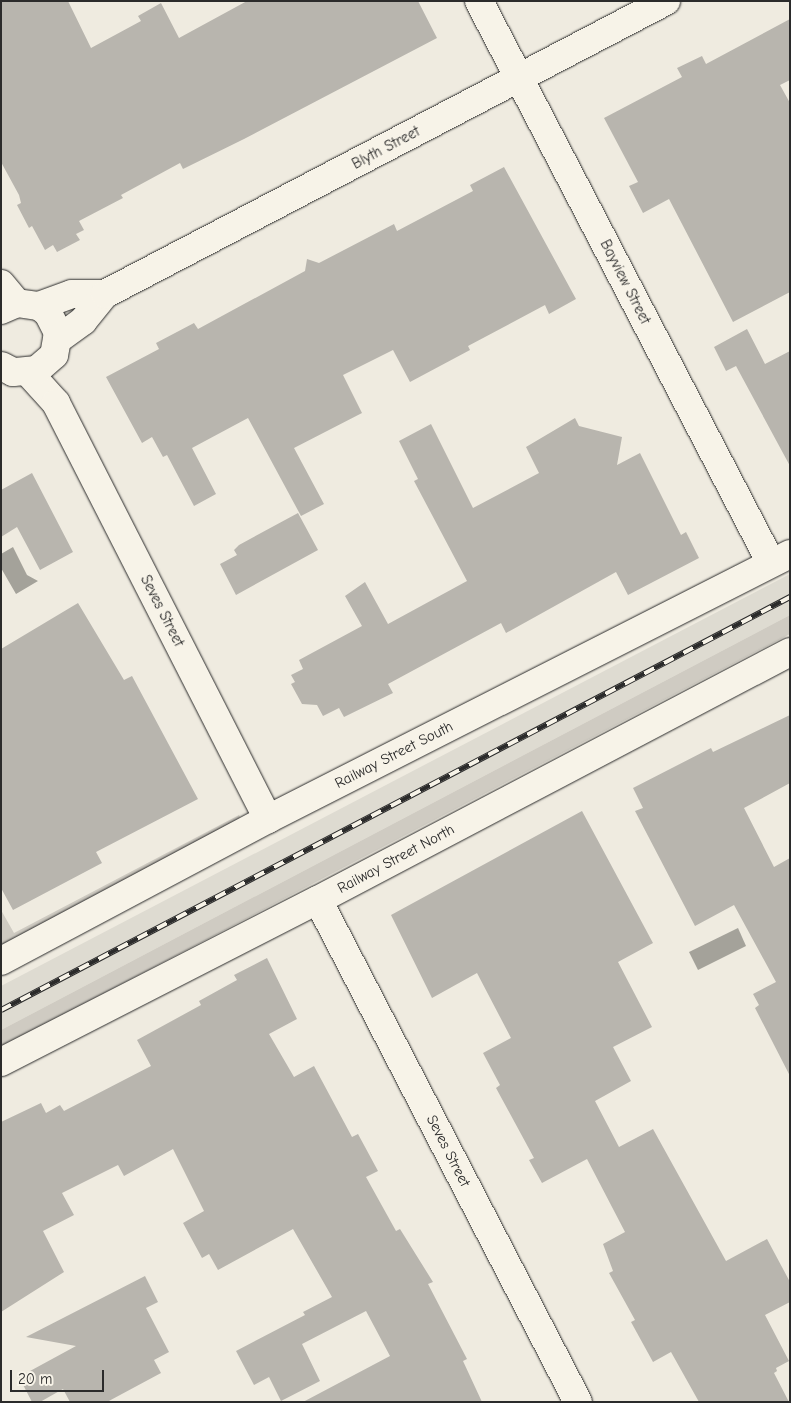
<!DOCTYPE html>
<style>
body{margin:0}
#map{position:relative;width:791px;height:1403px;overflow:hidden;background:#efebe0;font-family:"Comic Neue",sans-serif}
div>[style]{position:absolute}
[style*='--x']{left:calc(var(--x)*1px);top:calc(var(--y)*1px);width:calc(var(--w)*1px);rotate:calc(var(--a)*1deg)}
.built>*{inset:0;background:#dedbd1}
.green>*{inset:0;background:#cfcbc2}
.water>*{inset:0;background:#a4a29a}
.building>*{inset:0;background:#b8b5ae}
.roads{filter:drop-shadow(0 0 1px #2b2b2b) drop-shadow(0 0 1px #2b2b2b)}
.minor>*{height:28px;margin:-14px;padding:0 14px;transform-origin:14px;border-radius:14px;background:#f7f3e8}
.tertiary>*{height:28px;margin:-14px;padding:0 14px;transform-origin:14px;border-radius:14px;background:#f7f3e8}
.rail>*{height:5.5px;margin-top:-2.75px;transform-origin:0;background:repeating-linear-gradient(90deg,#f7f3e8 0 11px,#2b2b2b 0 22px);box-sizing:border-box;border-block:1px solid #2b2b2b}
span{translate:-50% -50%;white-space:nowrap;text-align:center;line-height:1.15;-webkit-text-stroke:4px #f7f3e8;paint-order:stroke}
.street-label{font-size:15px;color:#2b2b2b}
.frame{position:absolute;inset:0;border:2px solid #2b2b2b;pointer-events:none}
.scale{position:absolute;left:10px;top:1370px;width:94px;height:22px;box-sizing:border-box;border:2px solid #2b2b2b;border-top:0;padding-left:6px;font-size:15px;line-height:18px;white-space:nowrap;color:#2b2b2b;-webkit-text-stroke:4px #f7f3e8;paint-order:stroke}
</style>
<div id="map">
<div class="built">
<div style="clip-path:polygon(790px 574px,790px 615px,1px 1030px,1px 986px)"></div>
</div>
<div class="green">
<div style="clip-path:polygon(790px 615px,790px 634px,1px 1047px,1px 1030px)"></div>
<div style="clip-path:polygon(239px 815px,240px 817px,229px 832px,1px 950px,1px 910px,14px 933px)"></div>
</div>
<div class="water">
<div style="clip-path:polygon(13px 547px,27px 575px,38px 581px,16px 594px,1px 568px,1px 554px)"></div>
<div style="clip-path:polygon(738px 928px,746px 946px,698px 970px,689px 952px)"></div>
</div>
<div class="building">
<div style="clip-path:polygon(1px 1px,68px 1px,91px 48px,141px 21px,138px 16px,161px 3px,179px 38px,247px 1px,418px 1px,437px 38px,244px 139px,183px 169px,180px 163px,121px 195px,123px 198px,79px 221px,84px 230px,76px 234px,80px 240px,57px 252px,53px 245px,45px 250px,32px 226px,29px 228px,17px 205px,21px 203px,19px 195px,1px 162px)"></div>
<div style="clip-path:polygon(790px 19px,790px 80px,780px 85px,790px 103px,790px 292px,733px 322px,669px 199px,643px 213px,629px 186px,638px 182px,604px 118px,682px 77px,677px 68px,702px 56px,706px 64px)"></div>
<div style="clip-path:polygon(504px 167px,576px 299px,549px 314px,545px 305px,468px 346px,470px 350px,410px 382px,393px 350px,343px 375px,362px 413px,294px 448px,324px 504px,301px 516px,248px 418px,192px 448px,216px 494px,194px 506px,167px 455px,163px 457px,152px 437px,142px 443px,106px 377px,159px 349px,156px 343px,194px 323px,198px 329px,305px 271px,307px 259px,319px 263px,394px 224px,397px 231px,473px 191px,470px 185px)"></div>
<div style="clip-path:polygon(747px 329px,765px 364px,790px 351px,790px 466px,736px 366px,726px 371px,714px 347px)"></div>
<div style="clip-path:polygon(575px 418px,579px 426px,622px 437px,617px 465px,640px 453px,681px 535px,686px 532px,699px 558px,628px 595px,616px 572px,506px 633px,501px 623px,388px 684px,393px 693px,344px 717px,339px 708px,323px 716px,317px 705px,302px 704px,291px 684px,295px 682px,291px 675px,303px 669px,299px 660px,362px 626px,345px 596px,365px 582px,388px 624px,467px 581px,414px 481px,418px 479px,399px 441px,431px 424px,473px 508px,539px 473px,526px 447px)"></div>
<div style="clip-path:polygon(32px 473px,73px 552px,40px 570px,17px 527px,1px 537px,1px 490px)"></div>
<div style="clip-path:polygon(298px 513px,318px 550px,236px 595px,220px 564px,237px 555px,234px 550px,239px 545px)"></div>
<div style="clip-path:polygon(78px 603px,124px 680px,132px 676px,198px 799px,96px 852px,102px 863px,13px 910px,1px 888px,1px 649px)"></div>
<div style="clip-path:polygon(790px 715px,790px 783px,744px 808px,774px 867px,790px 858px,790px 1076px,755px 1008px,759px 1005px,753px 994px,776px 982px,734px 905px,695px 926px,635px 811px,643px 808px,633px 788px,711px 748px,713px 752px)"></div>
<div style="clip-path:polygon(582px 811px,653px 943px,618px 962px,652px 1027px,613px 1047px,631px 1081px,595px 1101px,619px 1147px,653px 1129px,726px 1261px,767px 1239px,790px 1282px,790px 1302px,765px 1315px,789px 1361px,776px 1368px,777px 1371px,774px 1373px,789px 1402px,699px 1402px,671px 1352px,653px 1362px,631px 1322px,635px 1320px,609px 1273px,613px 1271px,603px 1244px,625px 1232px,587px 1159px,542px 1183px,529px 1160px,534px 1158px,496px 1088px,500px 1085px,483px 1053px,511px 1038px,477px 973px,432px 998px,391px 915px)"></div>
<div style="clip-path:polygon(267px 958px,297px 1019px,269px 1034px,294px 1077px,314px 1066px,352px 1137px,358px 1134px,378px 1171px,366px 1177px,396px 1231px,400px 1229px,433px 1282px,428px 1284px,467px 1359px,463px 1361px,482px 1402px,303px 1402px,390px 1356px,366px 1311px,302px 1344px,320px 1381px,281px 1401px,269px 1377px,254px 1385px,236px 1351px,305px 1315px,303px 1312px,332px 1297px,293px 1229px,218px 1270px,209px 1254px,202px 1258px,183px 1223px,204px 1211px,173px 1149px,124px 1176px,118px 1165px,62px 1193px,74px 1215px,43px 1231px,64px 1272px,1px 1312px,1px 1122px,41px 1103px,46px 1113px,60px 1105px,64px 1111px,151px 1066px,137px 1040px,201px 1005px,199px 1001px,237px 980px,234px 975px)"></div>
<div style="clip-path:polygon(145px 1276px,158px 1302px,146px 1308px,169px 1352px,154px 1360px,161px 1373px,107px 1402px,70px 1402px,63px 1389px,40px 1402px,32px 1402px,19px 1377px,76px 1346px,26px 1337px)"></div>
</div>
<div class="roads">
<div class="minor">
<div style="--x:479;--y:1;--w:633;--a:62.54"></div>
<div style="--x:1;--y:284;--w:25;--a:50"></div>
<div style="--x:28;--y:372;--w:42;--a:47.9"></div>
<div style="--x:56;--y:403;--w:467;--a:63"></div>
<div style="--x:318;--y:900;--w:565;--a:62.62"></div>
<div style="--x:1;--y:961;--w:302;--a:-28"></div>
<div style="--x:268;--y:819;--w:585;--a:-26.92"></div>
<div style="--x:1;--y:1062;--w:356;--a:-27.1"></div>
<div style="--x:318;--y:900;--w:533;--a:-27.72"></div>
</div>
<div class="tertiary">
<div style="--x:39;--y:306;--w:35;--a:-20"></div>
<div style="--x:72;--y:294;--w:33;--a:0"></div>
<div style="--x:1;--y:310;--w:17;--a:-24"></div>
<div style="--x:17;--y:303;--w:22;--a:8"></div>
<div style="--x:39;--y:306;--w:11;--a:38"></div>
<div style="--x:48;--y:313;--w:22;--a:63"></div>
<div style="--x:58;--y:333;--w:22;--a:100"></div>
<div style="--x:54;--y:355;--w:23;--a:139"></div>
<div style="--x:37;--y:370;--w:24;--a:175"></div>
<div style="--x:13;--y:372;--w:13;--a:-153"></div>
<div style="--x:57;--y:340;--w:32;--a:-36"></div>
<div style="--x:83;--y:321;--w:35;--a:-51"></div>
<div style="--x:105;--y:294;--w:633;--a:-27.58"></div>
</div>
</div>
<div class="rail">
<div style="--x:1;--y:1010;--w:891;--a:-27.63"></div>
</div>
<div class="street-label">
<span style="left:386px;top:148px;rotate:-28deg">Blyth Street</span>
<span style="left:625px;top:282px;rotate:63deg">Bayview Street</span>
<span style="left:162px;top:611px;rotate:63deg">Seves Street</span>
<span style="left:394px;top:755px;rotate:-27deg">Railway Street South</span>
<span style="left:396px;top:859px;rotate:-28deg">Railway Street North</span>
<span style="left:448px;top:1151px;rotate:63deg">Seves Street</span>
</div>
<div class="frame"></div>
<div class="scale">20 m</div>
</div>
